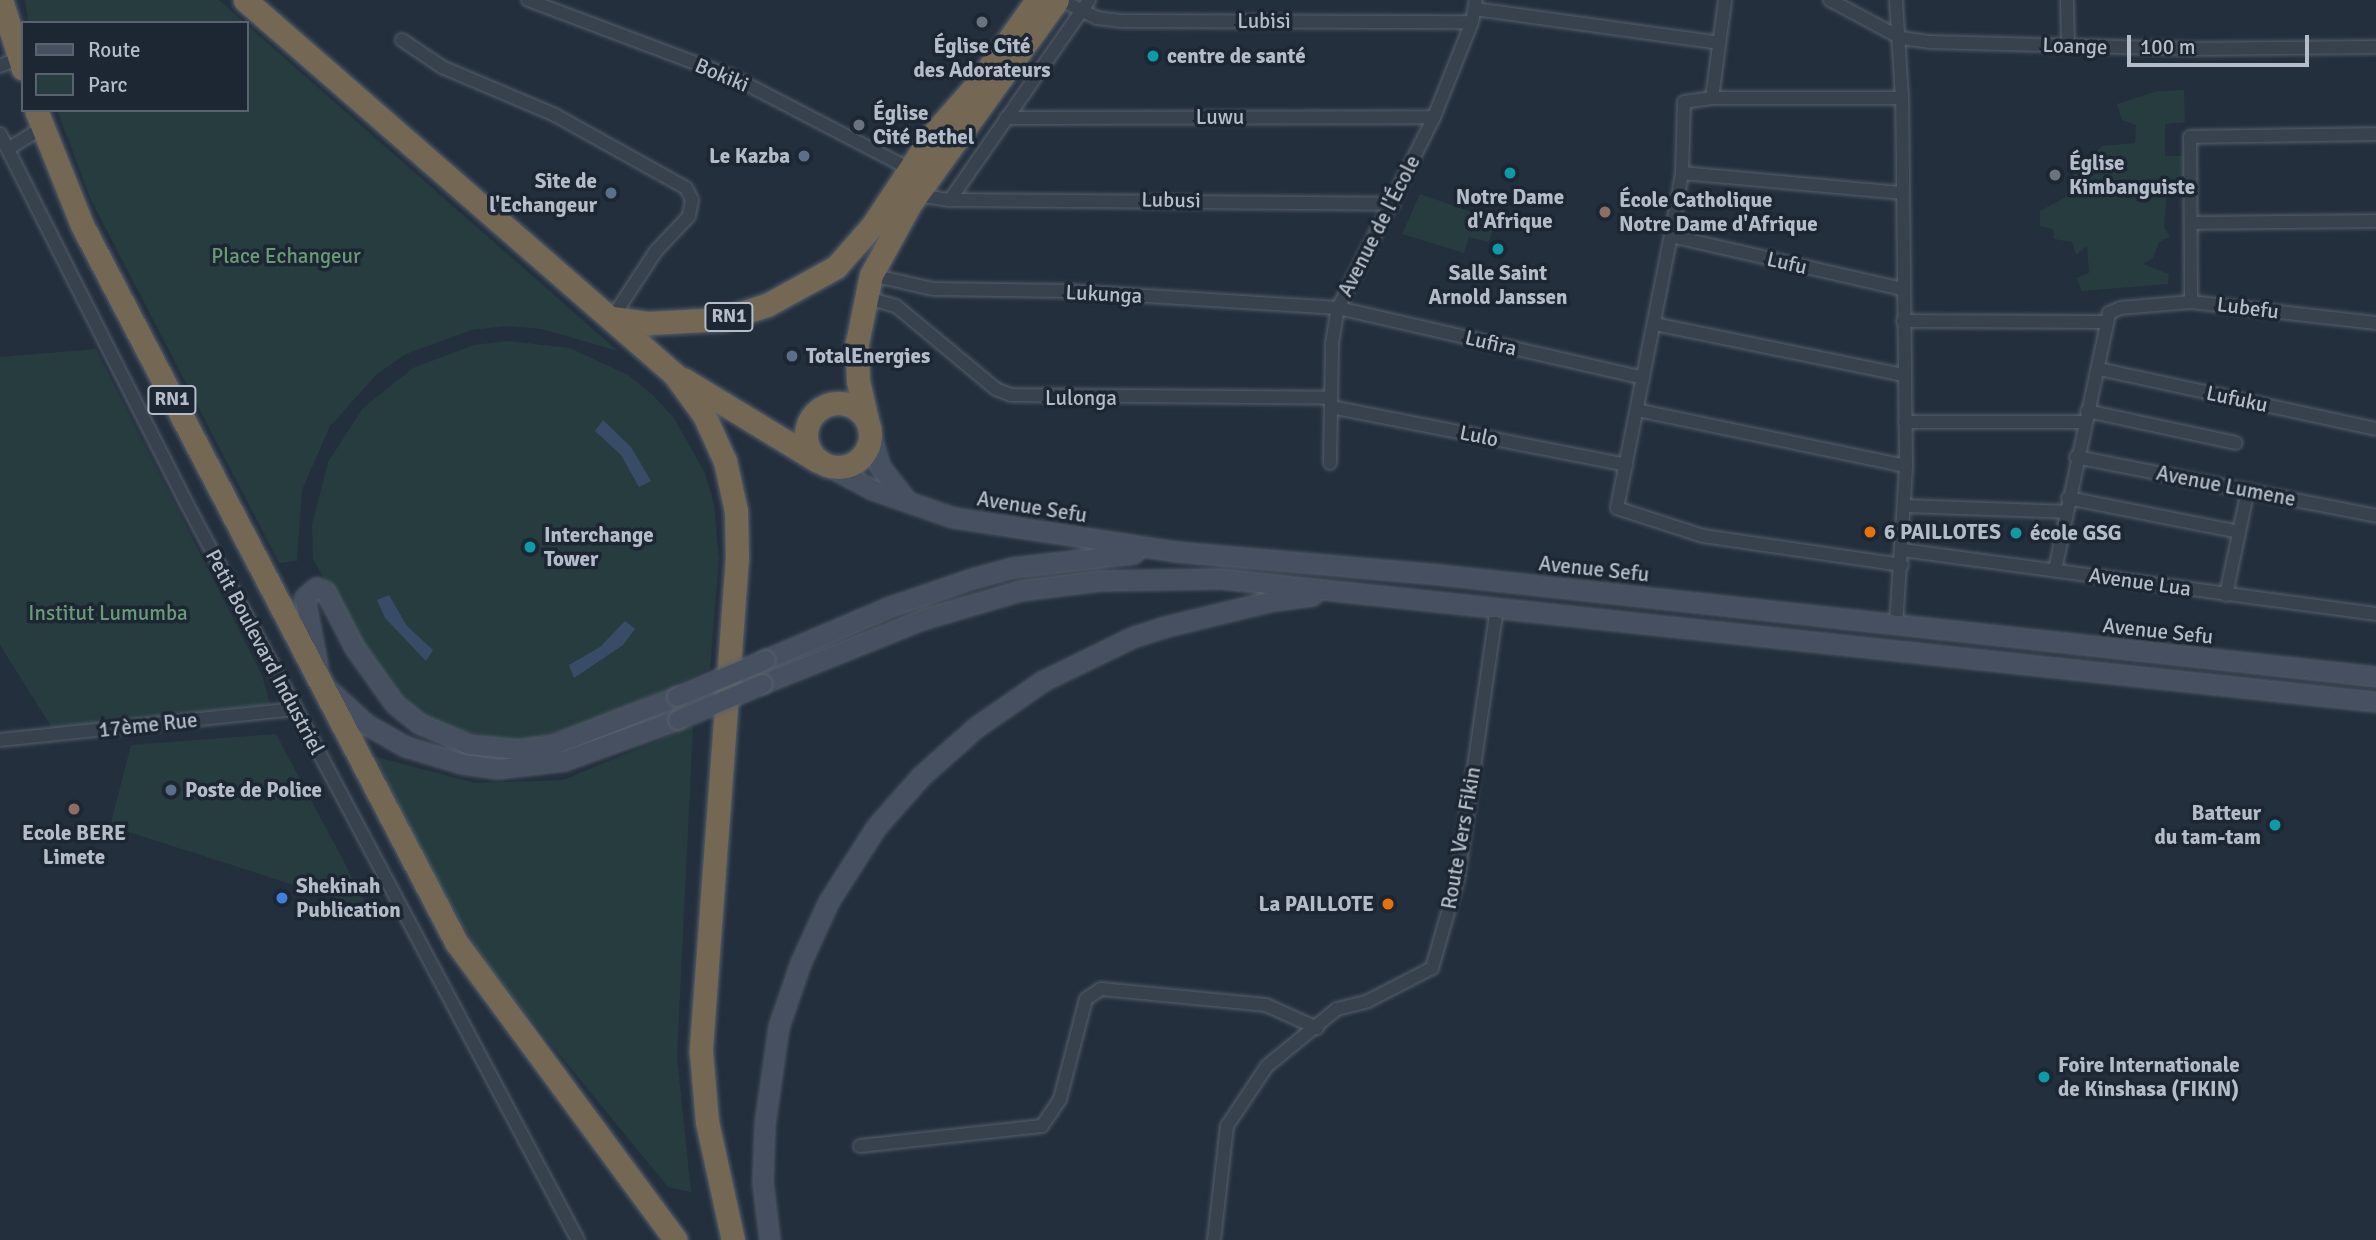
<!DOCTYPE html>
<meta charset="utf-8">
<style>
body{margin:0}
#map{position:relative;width:2376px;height:1240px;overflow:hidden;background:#242f3e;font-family:Signika,sans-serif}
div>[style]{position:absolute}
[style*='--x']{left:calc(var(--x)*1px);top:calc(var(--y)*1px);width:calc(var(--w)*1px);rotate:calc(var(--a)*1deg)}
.green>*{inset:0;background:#263c3f}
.water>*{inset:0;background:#394c67}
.roads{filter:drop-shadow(0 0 2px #565f6c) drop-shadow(0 0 2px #565f6c)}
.street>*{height:12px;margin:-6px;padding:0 6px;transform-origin:6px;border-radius:6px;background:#38414e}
.secondary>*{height:18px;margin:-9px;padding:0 9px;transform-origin:9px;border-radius:9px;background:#465061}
.highway>*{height:23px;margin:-11.5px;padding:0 11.5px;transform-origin:11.5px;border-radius:11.5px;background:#746855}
.highway>.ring{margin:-11.5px;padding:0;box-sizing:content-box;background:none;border:23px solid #746855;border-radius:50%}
.bridges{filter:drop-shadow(0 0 2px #565f6c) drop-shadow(0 0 2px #565f6c)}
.secondary-bridge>*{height:18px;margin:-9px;padding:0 9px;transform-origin:9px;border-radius:9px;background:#465061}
.dots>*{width:19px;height:19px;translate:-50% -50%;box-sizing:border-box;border:4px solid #1d2633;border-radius:50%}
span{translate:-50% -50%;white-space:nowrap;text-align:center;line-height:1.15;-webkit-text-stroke:7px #1d2633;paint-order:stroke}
.shield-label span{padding:2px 5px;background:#1d2633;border:2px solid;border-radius:5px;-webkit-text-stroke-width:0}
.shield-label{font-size:19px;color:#b4bcc9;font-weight:700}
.street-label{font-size:21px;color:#b4bcc9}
.poi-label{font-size:21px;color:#b4bcc9;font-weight:700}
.left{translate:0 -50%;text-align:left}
.right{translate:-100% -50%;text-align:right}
.park-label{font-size:21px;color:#6b9a76}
.legend{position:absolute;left:21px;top:21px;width:228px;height:91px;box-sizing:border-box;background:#1d2633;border:2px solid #59626f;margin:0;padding:9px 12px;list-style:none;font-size:21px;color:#b4bcc9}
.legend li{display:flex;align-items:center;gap:14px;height:35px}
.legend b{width:35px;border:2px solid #59626f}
.scale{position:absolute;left:2127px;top:35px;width:182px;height:32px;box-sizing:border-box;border:4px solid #b4bcc9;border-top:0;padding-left:9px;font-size:21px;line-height:24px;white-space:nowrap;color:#b4bcc9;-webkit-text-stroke:5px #1d2633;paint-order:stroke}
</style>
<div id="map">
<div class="green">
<div style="clip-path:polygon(25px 0,219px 0,245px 23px,28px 23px)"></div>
<div style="clip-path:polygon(247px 25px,618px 351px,542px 329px,506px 326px,472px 330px,406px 354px,377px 374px,330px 426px,302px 490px,297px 561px,279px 563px,91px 200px,57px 110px,247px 110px)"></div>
<div style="clip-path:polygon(2184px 90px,2185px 122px,2165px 124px,2165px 156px,2187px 156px,2185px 188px,2167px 189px,2164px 227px,2170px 237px,2159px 242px,2153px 258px,2143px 264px,2169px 274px,2168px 284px,2082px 291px,2076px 278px,2089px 273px,2087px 246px,2076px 255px,2072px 242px,2054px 239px,2053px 229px,2040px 226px,2040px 211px,2066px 197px,2068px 181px,2102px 146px,2135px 143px,2136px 125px,2122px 120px,2117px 104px,2158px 91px)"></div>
<div style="clip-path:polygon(1420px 194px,1495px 220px,1489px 242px,1469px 237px,1464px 253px,1402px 234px)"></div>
<div style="clip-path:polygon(507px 341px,570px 348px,628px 375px,653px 395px,674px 418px,705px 473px,714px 504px,719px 560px,710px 669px,597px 720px,537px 738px,507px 741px,445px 727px,422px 715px,397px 692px,360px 644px,313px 559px,312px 525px,328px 462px,363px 408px,413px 368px,474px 345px)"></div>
<div style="clip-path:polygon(96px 349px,262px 675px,270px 704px,52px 728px,0 645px,0 357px)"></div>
<div style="clip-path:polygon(693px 726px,677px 1057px,691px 1192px,668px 1187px,492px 972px,433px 879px,376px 757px,476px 783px,563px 780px)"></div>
<div style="clip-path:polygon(276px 734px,369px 909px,110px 826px,131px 745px)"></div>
</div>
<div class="water">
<div style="clip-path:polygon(603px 420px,631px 447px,651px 481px,639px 487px,621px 455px,595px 431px)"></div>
<div style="clip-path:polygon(389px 595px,407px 626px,433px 650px,426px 661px,385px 618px,377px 600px)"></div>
<div style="clip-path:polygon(625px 621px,635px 629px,623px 645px,574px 678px,569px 665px,600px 647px)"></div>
</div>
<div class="roads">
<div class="street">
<div style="--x:528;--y:0;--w:219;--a:20.6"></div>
<div style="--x:733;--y:77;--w:197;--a:27.5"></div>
<div style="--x:1061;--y:0;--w:40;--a:26.6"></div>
<div style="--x:1097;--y:18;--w:26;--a:7"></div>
<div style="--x:1123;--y:21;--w:349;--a:0.2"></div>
<div style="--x:1830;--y:0;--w:81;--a:28.2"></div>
<div style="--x:1901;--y:38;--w:28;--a:8"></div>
<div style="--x:1929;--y:42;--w:259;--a:1.5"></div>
<div style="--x:2188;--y:49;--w:188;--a:-0.6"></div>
<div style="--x:2067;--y:0;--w:46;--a:88.8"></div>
<div style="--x:1475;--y:9;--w:246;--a:7.9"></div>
<div style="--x:402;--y:40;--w:48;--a:34"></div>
<div style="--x:442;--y:67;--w:123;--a:23"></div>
<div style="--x:555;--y:115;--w:150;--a:29.1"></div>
<div style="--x:686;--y:188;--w:13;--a:63"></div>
<div style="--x:692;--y:200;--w:16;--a:101"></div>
<div style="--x:689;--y:216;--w:48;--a:133.3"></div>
<div style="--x:656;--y:251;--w:80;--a:123.3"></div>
<div style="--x:0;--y:66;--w:21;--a:-23"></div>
<div style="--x:1712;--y:98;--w:99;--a:-82.4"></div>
<div style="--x:1006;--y:118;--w:428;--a:-0.1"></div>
<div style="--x:0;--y:134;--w:417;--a:63.2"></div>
<div style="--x:188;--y:506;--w:831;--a:62.02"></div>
<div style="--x:8;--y:149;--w:39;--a:-32"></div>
<div style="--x:1682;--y:173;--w:222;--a:5.2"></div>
<div style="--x:917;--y:195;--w:33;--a:9"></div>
<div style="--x:950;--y:200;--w:443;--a:0.5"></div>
<div style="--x:950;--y:200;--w:244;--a:-55.2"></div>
<div style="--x:2193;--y:223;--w:183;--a:-0.6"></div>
<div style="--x:1671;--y:236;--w:238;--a:12.9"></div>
<div style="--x:871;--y:275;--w:64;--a:12.7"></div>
<div style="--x:933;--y:289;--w:134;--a:0.9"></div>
<div style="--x:1067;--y:291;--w:272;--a:3.6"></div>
<div style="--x:1338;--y:308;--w:313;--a:12.9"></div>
<div style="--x:864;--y:297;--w:33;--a:16"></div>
<div style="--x:896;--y:306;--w:130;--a:39.7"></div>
<div style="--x:996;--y:389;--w:16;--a:22"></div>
<div style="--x:1011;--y:395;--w:320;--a:0.5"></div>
<div style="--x:2191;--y:302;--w:165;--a:-90.3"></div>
<div style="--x:2190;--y:137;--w:186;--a:-0.9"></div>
<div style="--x:1903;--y:321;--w:203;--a:0.3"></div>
<div style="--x:1655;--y:324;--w:253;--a:11.6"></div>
<div style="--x:2099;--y:369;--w:283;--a:12.2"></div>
<div style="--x:1331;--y:407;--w:301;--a:11.1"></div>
<div style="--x:1637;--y:410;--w:275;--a:11.8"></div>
<div style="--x:2087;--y:411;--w:152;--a:12.1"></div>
<div style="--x:1905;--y:422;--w:179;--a:0"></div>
<div style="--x:2076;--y:457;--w:306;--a:11.1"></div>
<div style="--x:1330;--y:463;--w:119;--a:-89"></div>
<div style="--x:1332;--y:344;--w:36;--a:-81"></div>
<div style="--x:1338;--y:308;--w:214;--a:-63.3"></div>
<div style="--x:1434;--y:117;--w:102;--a:-68.2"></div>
<div style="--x:1472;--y:22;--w:22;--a:-80"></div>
<div style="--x:2068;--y:498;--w:174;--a:11.2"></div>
<div style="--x:1905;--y:506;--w:160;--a:2.1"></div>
<div style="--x:1903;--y:550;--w:477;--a:7.7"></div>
<div style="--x:1902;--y:565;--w:201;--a:-171.7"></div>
<div style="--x:1703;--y:536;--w:90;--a:-162"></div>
<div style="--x:1617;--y:508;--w:277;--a:-78.8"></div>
<div style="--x:1671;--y:236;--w:64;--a:-80.1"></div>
<div style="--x:1682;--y:173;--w:71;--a:-88.4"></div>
<div style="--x:1684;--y:102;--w:28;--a:-8"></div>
<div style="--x:1712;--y:98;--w:190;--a:0"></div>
<div style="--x:2055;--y:570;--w:263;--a:-78.1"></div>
<div style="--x:2109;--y:313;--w:12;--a:-24"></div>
<div style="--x:2120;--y:308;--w:71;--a:-4.8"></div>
<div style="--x:2191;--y:302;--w:186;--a:6.5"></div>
<div style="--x:2226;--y:595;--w:107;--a:-78.2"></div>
<div style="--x:1896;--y:626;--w:160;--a:-86.4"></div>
<div style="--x:1906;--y:466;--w:368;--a:-90.6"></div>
<div style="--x:1902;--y:98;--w:98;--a:-93.5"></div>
<div style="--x:0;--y:740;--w:297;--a:-6"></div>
<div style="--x:860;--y:1146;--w:183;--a:-6.3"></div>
<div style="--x:1042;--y:1126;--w:32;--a:-56"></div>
<div style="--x:1060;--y:1099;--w:103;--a:-75.4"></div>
<div style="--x:1086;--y:999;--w:18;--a:-34"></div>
<div style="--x:1101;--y:989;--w:166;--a:5.5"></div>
<div style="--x:1266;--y:1005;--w:56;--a:24.3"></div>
<div style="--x:1214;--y:1240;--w:115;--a:-83.5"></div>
<div style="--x:1227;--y:1126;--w:72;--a:-56.3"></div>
<div style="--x:1267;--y:1066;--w:90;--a:-39.2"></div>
<div style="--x:1337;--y:1009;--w:32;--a:-14"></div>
<div style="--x:1368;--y:1001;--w:72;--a:-27.3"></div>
<div style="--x:1432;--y:968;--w:94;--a:-73.9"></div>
<div style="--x:1458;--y:878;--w:274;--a:-81.8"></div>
</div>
<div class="secondary">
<div style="--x:870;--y:431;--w:37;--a:74"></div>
<div style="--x:880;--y:467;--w:45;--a:51.3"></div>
<div style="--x:820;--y:462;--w:60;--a:27.8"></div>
<div style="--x:873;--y:490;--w:86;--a:19.1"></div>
<div style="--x:954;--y:518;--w:225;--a:8.7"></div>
<div style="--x:1176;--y:552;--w:264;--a:5"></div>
<div style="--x:1439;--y:575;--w:943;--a:6.21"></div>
<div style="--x:766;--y:660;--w:136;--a:-23"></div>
<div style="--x:891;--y:607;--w:87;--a:-18.9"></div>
<div style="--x:973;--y:579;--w:41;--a:-15.4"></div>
<div style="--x:1013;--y:568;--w:122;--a:-6.6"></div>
<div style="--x:318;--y:667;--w:70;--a:-100.7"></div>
<div style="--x:305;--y:598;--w:16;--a:-40"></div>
<div style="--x:317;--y:588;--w:10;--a:24"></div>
<div style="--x:326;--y:592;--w:63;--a:62.6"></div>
<div style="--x:355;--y:648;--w:69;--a:54.5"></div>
<div style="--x:395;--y:704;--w:32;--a:39"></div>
<div style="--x:420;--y:724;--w:54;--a:22.8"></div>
<div style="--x:470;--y:745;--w:48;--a:5.9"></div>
<div style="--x:518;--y:750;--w:36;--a:-8"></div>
<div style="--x:554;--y:745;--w:132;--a:-21.3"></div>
<div style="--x:763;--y:684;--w:175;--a:-21.9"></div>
<div style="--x:925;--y:619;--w:99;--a:-16.4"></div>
<div style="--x:1020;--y:591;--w:80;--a:-7.2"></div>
<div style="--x:1099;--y:581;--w:122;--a:-0.9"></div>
<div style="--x:1221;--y:579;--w:1162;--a:6.08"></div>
<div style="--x:330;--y:691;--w:50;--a:42.6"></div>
<div style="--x:367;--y:725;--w:45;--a:29.4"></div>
<div style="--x:406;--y:747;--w:59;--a:16.6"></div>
<div style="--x:463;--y:764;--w:36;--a:8"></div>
<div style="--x:499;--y:769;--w:65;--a:-7"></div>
<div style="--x:564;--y:761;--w:121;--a:-19.8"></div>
<div style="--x:770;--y:1240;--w:57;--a:-97"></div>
<div style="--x:763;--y:1183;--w:58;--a:-88"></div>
<div style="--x:765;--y:1125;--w:99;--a:-81.9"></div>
<div style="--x:779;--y:1027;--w:68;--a:-71"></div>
<div style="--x:801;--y:963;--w:67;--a:-65.3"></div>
<div style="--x:829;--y:902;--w:89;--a:-57.4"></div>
<div style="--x:877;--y:827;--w:68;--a:-48.6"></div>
<div style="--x:922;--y:776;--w:72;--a:-41.6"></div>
<div style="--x:976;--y:728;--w:83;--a:-34.7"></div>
<div style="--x:1044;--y:681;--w:98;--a:-26"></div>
<div style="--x:1132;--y:638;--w:36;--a:-18"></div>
<div style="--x:1166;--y:627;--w:110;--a:-13.7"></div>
<div style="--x:1273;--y:601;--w:40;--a:-7.1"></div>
</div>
<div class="highway">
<div style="--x:1;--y:0;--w:72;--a:72.3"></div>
<div style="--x:245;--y:0;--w:569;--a:41.08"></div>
<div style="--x:674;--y:374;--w:51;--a:53.8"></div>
<div style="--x:704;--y:415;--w:51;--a:65.5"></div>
<div style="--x:725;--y:461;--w:51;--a:77.6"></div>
<div style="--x:736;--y:511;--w:46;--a:88.8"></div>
<div style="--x:737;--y:557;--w:496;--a:94.2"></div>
<div style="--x:701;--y:1052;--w:70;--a:85.1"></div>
<div style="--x:707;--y:1122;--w:121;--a:77.6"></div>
<div style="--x:36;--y:110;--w:124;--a:68.2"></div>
<div style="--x:82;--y:225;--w:809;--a:62.45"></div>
<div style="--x:456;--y:942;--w:370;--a:53.6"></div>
<div style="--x:612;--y:318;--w:37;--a:8"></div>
<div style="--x:649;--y:323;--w:74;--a:-3.1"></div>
<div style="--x:723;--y:319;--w:46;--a:-17.7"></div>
<div style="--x:767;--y:305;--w:79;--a:-28.8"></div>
<div style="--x:836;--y:267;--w:55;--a:-48.7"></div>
<div style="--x:872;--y:226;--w:110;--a:-56.5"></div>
<div style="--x:933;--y:134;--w:68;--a:-48.6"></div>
<div style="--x:978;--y:83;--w:102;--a:-54.6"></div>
<div style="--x:683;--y:379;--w:158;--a:31.3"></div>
<div class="ring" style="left:806px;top:403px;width:41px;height:41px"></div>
<div style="--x:867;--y:420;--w:40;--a:-103"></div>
<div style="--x:858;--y:381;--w:38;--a:-92"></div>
<div style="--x:857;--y:343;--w:69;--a:-78.4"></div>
<div style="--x:871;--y:275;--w:81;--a:-61.2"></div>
<div style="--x:910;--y:204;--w:251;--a:-54.2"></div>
</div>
</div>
<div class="bridges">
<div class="secondary-bridge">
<div style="--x:677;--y:697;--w:96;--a:-22.6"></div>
<div style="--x:678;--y:720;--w:92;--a:-23"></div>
</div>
</div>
<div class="dots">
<div style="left:982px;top:22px;background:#6b7280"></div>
<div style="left:1153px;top:56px;background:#0f9aa8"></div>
<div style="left:859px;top:125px;background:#6b7280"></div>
<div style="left:804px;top:156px;background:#5c6f8a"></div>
<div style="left:1510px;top:173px;background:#0f9aa8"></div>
<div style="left:2055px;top:175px;background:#6b7280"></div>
<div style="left:611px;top:193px;background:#5c6f8a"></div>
<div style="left:1605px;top:212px;background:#8d6e63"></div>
<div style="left:1498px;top:249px;background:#0f9aa8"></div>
<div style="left:792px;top:356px;background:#5c6f8a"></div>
<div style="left:1870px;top:532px;background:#e8710a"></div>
<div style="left:2016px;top:533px;background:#0f9aa8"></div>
<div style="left:530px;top:547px;background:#0f9aa8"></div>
<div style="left:171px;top:790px;background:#5c6f8a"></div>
<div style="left:74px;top:809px;background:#8d6e63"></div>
<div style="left:2275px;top:825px;background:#0f9aa8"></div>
<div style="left:282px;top:898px;background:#3f7fe0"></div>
<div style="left:1388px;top:904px;background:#e8710a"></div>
<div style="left:2044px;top:1077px;background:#0f9aa8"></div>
</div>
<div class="shield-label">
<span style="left:729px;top:317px">RN1</span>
<span style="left:172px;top:400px">RN1</span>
</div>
<div class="street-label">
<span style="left:1264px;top:21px">Lubisi</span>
<span style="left:2075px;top:46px;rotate:2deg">Loange</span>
<span style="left:722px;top:75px;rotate:23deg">Bokiki</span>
<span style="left:1220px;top:117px">Luwu</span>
<span style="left:1171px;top:200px;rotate:1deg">Lubusi</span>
<span style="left:1379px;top:226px;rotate:-63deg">Avenue de l'École</span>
<span style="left:1787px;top:263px;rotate:13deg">Lufu</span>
<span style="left:1104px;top:294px;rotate:3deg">Lukunga</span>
<span style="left:2248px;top:308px;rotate:7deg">Lubefu</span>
<span style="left:1491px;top:343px;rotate:13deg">Lufira</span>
<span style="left:1081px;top:398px">Lulonga</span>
<span style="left:2237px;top:399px;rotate:12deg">Lufuku</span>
<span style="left:1479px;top:436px;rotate:11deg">Lulo</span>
<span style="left:2226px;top:486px;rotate:11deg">Avenue Lumene</span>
<span style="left:1032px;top:507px;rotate:9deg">Avenue Sefu</span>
<span style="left:1594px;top:569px;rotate:6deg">Avenue Sefu</span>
<span style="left:2140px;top:582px;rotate:8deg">Avenue Lua</span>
<span style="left:2158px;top:631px;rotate:6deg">Avenue Sefu</span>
<span style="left:265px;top:652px;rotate:62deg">Petit Boulevard Industriel</span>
<span style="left:148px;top:725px;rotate:-6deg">17ème Rue</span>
<span style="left:1461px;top:838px;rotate:-80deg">Route Vers Fikin</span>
</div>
<div class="poi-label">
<span style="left:982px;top:58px">Église Cité<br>des Adorateurs</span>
<span class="left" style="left:1167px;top:56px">centre de santé</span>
<span class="left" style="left:873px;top:125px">Église<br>Cité Bethel</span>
<span class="right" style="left:790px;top:156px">Le Kazba</span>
<span class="left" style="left:2069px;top:175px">Église<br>Kimbanguiste</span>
<span class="right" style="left:597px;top:193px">Site de<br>l'Echangeur</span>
<span style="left:1510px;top:209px">Notre Dame<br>d'Afrique</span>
<span class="left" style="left:1619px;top:212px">École Catholique<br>Notre Dame d'Afrique</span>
<span style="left:1498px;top:285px">Salle Saint<br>Arnold Janssen</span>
<span class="left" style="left:806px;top:356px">TotalEnergies</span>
<span class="left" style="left:1884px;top:532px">6 PAILLOTES</span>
<span class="left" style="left:2030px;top:533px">école GSG</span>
<span class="left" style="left:544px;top:547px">Interchange<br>Tower</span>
<span class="left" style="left:185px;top:790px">Poste de Police</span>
<span class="right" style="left:2261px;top:825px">Batteur<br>du tam-tam</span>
<span style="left:74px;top:845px">Ecole BERE<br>Limete</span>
<span class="left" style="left:296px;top:898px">Shekinah<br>Publication</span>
<span class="right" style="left:1374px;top:904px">La PAILLOTE</span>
<span class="left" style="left:2058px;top:1077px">Foire Internationale<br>de Kinshasa (FIKIN)</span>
</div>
<div class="park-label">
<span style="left:286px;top:256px">Place Echangeur</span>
<span style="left:108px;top:613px">Institut Lumumba</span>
</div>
<ul class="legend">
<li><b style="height:9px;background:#465061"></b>Route</li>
<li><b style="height:19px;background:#263c3f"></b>Parc</li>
</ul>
<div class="scale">100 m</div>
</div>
